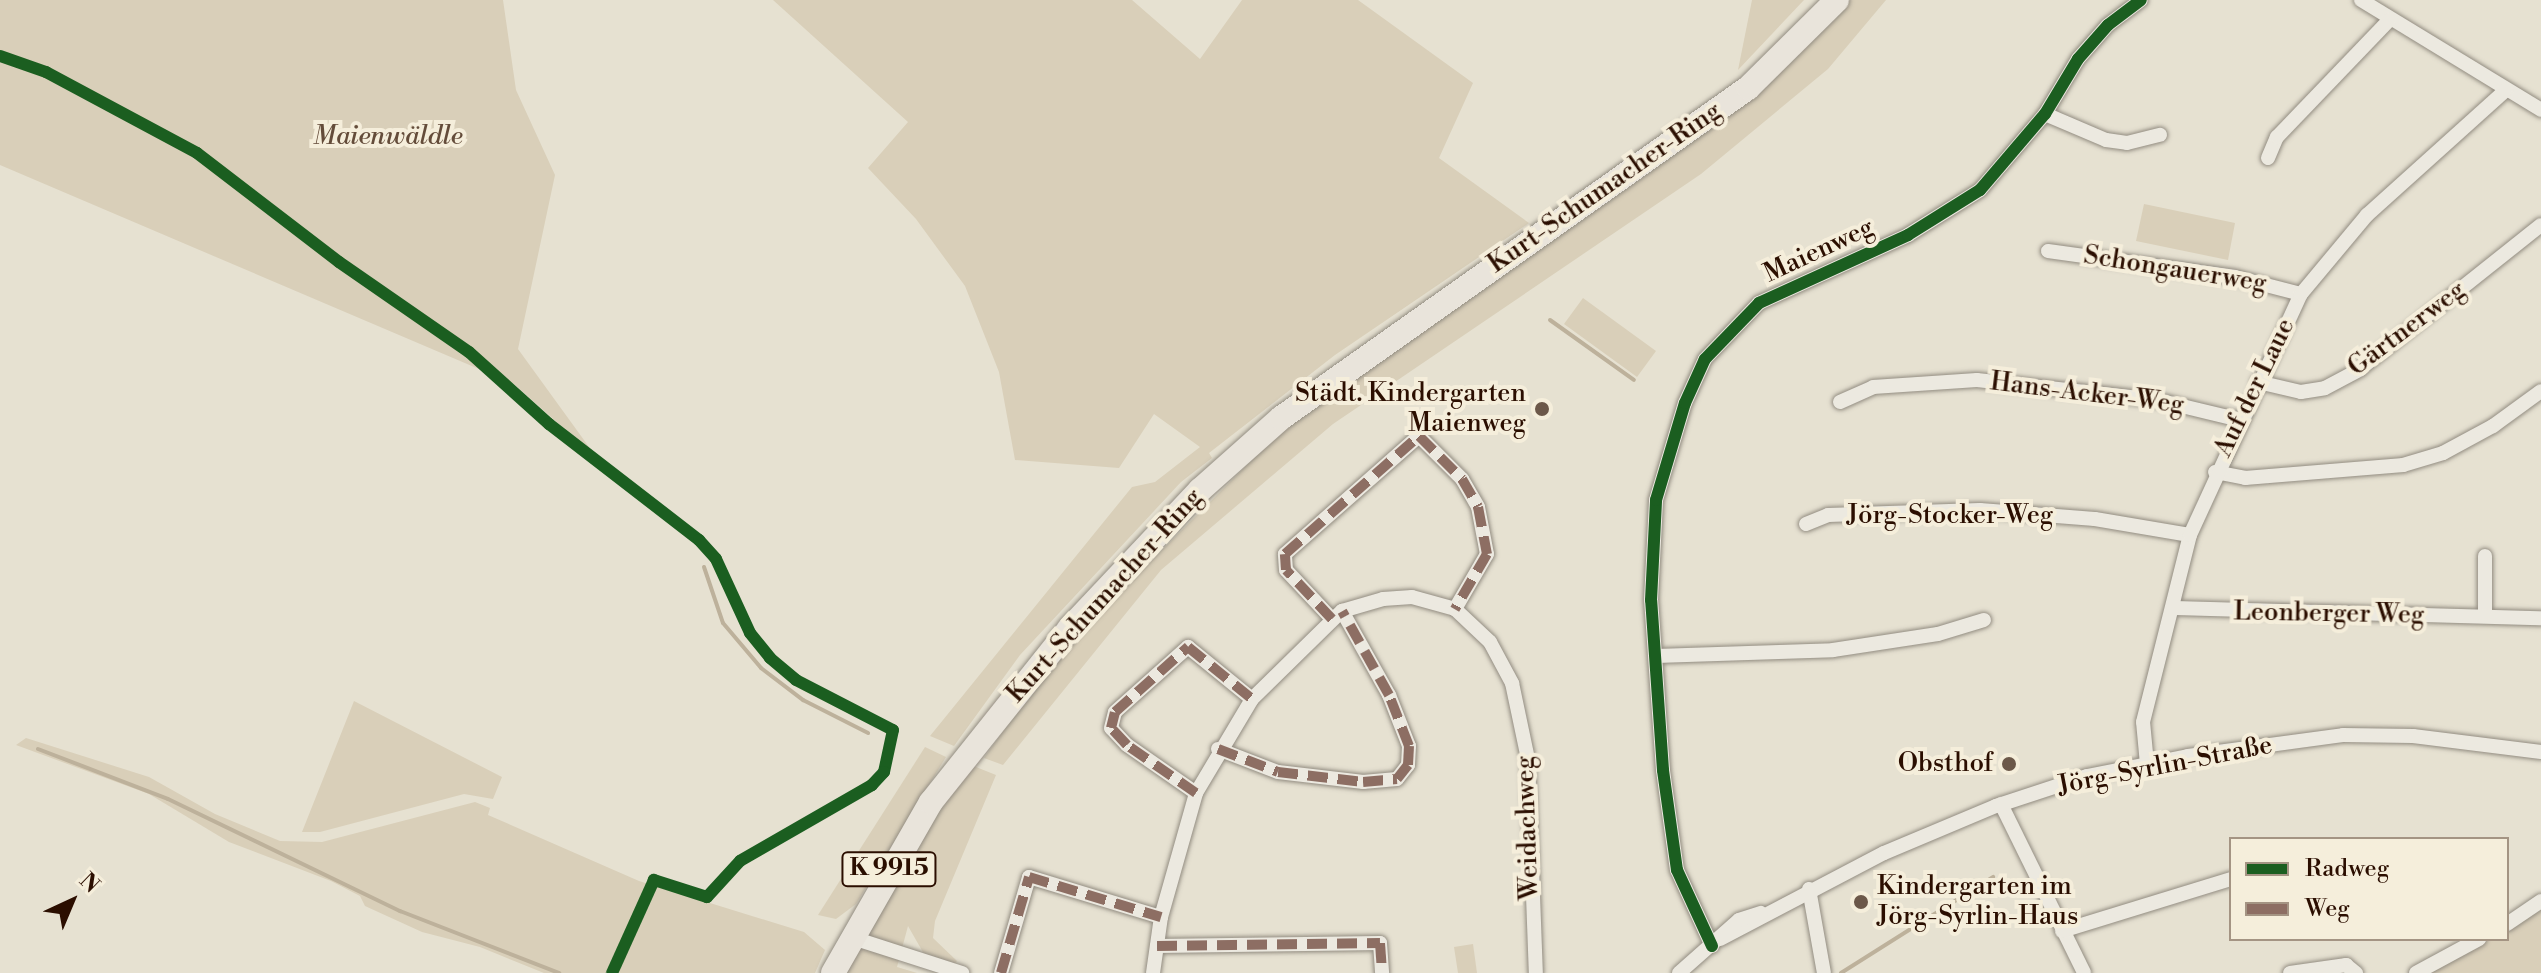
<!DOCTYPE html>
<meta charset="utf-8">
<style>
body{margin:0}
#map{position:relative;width:2541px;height:973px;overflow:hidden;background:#e6e1d1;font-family:"Libre Bodoni",serif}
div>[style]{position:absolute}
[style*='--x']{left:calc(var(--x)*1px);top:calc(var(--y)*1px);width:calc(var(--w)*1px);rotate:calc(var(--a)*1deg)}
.green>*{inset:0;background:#d9cfb9}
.stream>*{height:4px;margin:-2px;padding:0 2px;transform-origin:2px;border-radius:2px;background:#bdb19b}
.roads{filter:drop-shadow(0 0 2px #928c81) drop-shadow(0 0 2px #928c81)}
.minor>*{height:14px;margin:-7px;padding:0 7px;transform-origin:7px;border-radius:7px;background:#ece9e0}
.primary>*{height:24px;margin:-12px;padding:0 12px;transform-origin:12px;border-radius:12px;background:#e9e4db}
.quiet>*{height:10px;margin-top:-5px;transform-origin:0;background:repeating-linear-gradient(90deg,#8d6e63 0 20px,transparent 0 30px)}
.cycleway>*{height:12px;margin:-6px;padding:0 6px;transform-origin:6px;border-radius:6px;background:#1b5e20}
.dots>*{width:22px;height:22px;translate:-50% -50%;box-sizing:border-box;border:4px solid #f5eedb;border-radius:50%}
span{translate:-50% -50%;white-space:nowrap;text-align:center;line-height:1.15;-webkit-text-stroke:8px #f5eedb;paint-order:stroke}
.shield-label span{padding:2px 6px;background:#f5eedb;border:2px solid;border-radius:6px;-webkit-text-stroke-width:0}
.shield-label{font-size:24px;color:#2b0e00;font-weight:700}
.park-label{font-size:26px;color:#644c3a;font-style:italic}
.street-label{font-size:26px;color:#2b0e00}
.poi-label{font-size:26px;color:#2b0e00}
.right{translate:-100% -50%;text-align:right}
.left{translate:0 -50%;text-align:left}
.legend{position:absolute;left:2229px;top:837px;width:280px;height:104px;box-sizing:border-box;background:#f5eedb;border:2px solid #a49483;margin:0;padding:10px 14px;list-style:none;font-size:24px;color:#2b0e00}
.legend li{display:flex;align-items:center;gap:16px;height:40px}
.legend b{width:40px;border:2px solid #a49483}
.north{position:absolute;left:32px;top:861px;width:80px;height:80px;-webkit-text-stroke:6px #f5eedb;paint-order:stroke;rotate:44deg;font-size:22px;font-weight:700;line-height:32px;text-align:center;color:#2b0e00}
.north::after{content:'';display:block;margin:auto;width:28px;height:36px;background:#2b0e00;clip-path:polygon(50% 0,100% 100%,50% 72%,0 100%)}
</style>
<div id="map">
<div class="green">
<div style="clip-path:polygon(0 0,503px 0,516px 90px,555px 175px,518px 349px,597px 458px,514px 384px,0 165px)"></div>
<div style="clip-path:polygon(773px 0,1132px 0,1200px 59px,1242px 0,1358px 0,1473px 83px,1439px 158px,1529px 223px,1335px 355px,1209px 453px,1212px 458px,1181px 482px,1020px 655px,954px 746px,930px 736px,1132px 487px,1155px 482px,1200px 447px,1154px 414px,1119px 468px,1015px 460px,999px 372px,965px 286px,916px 219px,868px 168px,908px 122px)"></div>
<div style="clip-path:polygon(1752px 0,1804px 0,1738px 70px)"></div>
<div style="clip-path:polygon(1850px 0,1886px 0,1828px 69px,1701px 174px,1333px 424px,1161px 570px,1003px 765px,984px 758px,1057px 655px,1287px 425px,1651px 172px,1775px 75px)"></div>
<div style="clip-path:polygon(2144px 204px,2235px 223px,2228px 260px,2136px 241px)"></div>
<div style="clip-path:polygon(1583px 298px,1656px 351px,1637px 377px,1564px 324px)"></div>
<div style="clip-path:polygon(354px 701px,502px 777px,493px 799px,464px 794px,320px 832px,302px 832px)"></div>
<div style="clip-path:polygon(26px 738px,149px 777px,215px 814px,280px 841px,322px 842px,475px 802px,490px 808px,488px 815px,639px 881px,804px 932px,825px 950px,815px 973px,544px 973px,480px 947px,422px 932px,365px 906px,360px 896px,331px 881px,229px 842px,149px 794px,16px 745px)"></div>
<div style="clip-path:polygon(925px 747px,946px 757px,856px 904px,836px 919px,818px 915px)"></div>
<div style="clip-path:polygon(971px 765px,996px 775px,935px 921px,933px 938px,957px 961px,954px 965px,924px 954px,908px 926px,897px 967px,917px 973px,842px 973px,884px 894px)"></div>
<div style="clip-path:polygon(2541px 909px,2541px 973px,2429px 973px,2491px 939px,2507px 939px,2507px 930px)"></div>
<div style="clip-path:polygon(1473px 944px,1477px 973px,1458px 973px,1454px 947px)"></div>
</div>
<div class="stream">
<div style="--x:1550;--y:320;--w:103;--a:35.5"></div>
<div style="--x:704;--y:567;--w:59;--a:71.3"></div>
<div style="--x:723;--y:623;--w:59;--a:49.8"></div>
<div style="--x:761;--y:668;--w:53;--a:37.3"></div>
<div style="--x:803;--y:700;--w:73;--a:26.9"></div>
<div style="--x:38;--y:749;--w:139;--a:21"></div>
<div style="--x:168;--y:799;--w:258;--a:25.8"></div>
<div style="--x:400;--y:911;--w:171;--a:21.3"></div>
<div style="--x:1841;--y:973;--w:180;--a:-32.3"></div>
</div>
<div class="roads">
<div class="minor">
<div style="--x:2361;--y:0;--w:211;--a:31.4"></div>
<div style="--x:2045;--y:114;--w:66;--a:23.1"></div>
<div style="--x:2106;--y:140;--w:21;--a:8"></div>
<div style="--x:2127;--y:143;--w:34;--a:-14"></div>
<div style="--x:2268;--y:158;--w:23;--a:-67"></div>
<div style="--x:2277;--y:137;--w:163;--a:-46.2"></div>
<div style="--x:2048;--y:251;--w:189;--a:7.9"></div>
<div style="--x:2235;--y:277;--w:68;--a:14.4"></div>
<div style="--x:2258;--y:382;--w:44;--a:13.1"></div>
<div style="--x:2301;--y:392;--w:24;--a:-9"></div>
<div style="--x:2325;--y:388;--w:40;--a:-28"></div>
<div style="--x:2360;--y:369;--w:231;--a:-38.5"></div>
<div style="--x:1840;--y:402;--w:36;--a:-24"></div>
<div style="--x:1873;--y:387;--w:104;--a:-3.9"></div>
<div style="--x:1977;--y:380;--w:181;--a:6.3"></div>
<div style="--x:2157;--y:400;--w:85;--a:13.5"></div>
<div style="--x:2215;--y:472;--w:31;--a:11"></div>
<div style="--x:2245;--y:478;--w:159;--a:-4.7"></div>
<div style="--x:2403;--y:465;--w:42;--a:-16.7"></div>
<div style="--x:2443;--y:453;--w:57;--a:-28.4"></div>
<div style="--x:2493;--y:426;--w:59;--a:-36.1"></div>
<div style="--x:1806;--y:524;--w:24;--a:-22"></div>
<div style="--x:1828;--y:515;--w:152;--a:-1.9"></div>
<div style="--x:1980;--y:510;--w:115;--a:4.5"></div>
<div style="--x:2095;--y:519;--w:96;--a:9.6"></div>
<div style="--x:2485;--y:556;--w:58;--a:90"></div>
<div style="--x:2173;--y:608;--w:368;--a:1.6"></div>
<div style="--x:1332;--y:619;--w:67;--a:-133.2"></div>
<div style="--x:1286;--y:570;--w:16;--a:-94"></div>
<div style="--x:1285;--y:554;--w:179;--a:-41.4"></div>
<div style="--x:1419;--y:436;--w:61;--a:45"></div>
<div style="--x:1462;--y:479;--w:32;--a:60"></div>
<div style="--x:1478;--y:507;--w:48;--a:79.2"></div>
<div style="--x:1487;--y:554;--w:64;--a:120.2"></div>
<div style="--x:1656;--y:656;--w:177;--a:-1.9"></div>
<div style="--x:1833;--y:650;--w:106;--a:-8.7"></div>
<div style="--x:1938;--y:634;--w:48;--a:-16.9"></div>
<div style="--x:1218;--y:749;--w:64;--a:21"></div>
<div style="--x:1278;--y:772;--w:86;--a:6.7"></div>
<div style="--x:1363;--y:782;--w:34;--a:-5"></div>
<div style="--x:1397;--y:779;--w:18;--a:-52"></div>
<div style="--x:1408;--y:765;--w:19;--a:-87"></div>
<div style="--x:1409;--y:746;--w:55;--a:-111.4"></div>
<div style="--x:1389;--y:695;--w:96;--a:-119.2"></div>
<div style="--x:2147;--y:764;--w:42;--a:-95.4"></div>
<div style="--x:2143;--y:722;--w:193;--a:-75.9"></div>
<div style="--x:2190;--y:535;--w:265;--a:-65.3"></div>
<div style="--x:2301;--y:294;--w:103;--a:-50.1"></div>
<div style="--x:2367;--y:215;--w:187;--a:-42"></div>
<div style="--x:1196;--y:793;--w:84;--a:-145.2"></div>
<div style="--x:1127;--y:745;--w:23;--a:-133"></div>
<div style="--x:1111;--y:728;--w:16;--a:-76"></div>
<div style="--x:1115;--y:712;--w:98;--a:-41.7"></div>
<div style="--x:1188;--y:647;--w:82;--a:39.1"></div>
<div style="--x:2001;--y:804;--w:188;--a:63.8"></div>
<div style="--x:1809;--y:889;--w:85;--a:79.9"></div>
<div style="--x:2507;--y:924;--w:41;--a:-34.1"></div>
<div style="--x:2062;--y:931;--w:177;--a:-17.1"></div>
<div style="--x:850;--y:937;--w:118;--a:17.8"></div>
<div style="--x:1720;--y:939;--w:185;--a:-27.7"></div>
<div style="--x:1884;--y:853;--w:121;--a:-22.8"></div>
<div style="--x:1996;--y:806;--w:96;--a:-18.2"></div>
<div style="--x:2087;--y:776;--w:103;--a:-11.2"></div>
<div style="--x:2188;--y:756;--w:156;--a:-7.7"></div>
<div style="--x:2343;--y:735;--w:70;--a:0.8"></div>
<div style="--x:2413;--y:736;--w:129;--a:7.1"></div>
<div style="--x:1157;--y:946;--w:223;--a:-0.8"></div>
<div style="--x:1380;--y:943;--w:30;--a:86"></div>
<div style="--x:1712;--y:946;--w:84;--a:-114.7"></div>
<div style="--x:1677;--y:870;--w:101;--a:-98"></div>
<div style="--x:1663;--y:770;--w:170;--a:-94"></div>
<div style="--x:1651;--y:600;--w:100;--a:-87.1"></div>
<div style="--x:1656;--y:500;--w:101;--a:-73.4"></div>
<div style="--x:1685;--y:403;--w:48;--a:-65.6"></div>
<div style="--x:1705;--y:359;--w:78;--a:-46"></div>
<div style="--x:1759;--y:303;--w:164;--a:-24.5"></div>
<div style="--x:1908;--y:235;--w:85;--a:-32"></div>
<div style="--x:1980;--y:190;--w:100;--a:-49.5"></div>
<div style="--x:2045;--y:114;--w:64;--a:-59"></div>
<div style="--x:2078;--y:59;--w:45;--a:-48.6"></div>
<div style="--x:2108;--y:25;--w:41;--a:-37.1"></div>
<div style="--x:1001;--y:973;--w:100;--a:-73.7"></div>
<div style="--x:1029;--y:877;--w:138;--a:16.9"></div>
<div style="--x:1153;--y:973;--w:57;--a:-81.9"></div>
<div style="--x:1161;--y:917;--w:129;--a:-74.2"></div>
<div style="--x:1196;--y:793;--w:109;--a:-59.2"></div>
<div style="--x:1252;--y:699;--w:126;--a:-44.4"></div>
<div style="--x:1342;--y:611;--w:43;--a:-16.3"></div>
<div style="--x:1383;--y:599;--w:29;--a:-4"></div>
<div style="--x:1412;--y:597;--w:45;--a:15.6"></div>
<div style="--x:1455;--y:609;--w:48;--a:43.3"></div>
<div style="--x:1490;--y:642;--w:47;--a:61.8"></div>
<div style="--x:1512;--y:683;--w:78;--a:78.1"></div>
<div style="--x:1528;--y:759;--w:214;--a:87.9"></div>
<div style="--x:1679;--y:973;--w:80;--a:-41.5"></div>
<div style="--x:1739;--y:920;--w:23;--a:-18"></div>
<div style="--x:2290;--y:973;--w:57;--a:-8.1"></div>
<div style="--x:2346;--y:965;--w:13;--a:39"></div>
<div style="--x:2416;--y:973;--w:72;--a:-28.4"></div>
</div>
<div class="primary">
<div style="--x:833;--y:973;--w:197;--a:-60.2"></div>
<div style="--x:931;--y:802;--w:221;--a:-51.4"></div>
<div style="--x:1069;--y:629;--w:191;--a:-46.7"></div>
<div style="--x:1200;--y:490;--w:108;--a:-41.6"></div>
<div style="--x:1281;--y:418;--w:572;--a:-35.25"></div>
<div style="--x:1748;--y:88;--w:125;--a:-44.7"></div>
</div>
</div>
<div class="quiet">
<div style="--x:1332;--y:619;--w:67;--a:-133.2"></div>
<div style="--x:1286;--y:570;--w:16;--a:-94"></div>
<div style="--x:1285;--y:554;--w:179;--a:-41.4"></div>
<div style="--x:1419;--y:436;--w:61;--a:45"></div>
<div style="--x:1462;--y:479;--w:32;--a:60"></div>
<div style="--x:1478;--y:507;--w:48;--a:79.2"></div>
<div style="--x:1487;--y:554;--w:64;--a:120.2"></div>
<div style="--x:1218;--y:749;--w:64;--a:21"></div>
<div style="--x:1278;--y:772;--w:86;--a:6.7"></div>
<div style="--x:1363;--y:782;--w:34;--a:-5"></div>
<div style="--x:1397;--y:779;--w:18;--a:-52"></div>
<div style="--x:1408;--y:765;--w:19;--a:-87"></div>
<div style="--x:1409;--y:746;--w:55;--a:-111.4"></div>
<div style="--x:1389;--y:695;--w:96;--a:-119.2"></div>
<div style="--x:1196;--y:793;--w:84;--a:-145.2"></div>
<div style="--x:1127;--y:745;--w:23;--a:-133"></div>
<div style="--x:1111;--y:728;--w:16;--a:-76"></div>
<div style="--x:1115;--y:712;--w:98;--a:-41.7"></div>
<div style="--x:1188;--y:647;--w:82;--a:39.1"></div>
<div style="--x:1157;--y:946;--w:223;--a:-0.8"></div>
<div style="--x:1380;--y:943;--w:30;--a:86"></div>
<div style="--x:1001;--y:973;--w:100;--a:-73.7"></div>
<div style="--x:1029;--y:877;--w:138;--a:16.9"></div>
</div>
<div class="cycleway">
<div style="--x:0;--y:56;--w:49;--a:19.2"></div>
<div style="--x:46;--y:72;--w:171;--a:28.2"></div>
<div style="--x:197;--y:153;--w:179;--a:37.5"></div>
<div style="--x:339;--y:262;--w:158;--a:34.7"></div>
<div style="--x:469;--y:352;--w:108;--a:42"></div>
<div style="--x:549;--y:424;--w:190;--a:37.7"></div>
<div style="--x:699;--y:540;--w:25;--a:48"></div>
<div style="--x:716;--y:559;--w:81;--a:65.3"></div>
<div style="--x:750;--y:633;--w:32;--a:51"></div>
<div style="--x:770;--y:658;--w:34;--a:40"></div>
<div style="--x:796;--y:680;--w:109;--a:27.3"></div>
<div style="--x:893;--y:730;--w:43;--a:102.1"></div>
<div style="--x:884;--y:772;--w:18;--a:133"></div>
<div style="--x:872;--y:785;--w:152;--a:150.1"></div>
<div style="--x:740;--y:861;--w:49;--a:132.5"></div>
<div style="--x:707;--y:897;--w:56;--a:-162.2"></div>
<div style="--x:654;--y:880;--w:102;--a:114.3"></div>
<div style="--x:1712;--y:946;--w:84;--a:-114.7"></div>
<div style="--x:1677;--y:870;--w:101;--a:-98"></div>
<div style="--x:1663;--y:770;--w:170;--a:-94"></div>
<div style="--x:1651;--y:600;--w:100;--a:-87.1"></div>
<div style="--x:1656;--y:500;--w:101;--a:-73.4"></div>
<div style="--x:1685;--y:403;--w:48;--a:-65.6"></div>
<div style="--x:1705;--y:359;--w:78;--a:-46"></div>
<div style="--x:1759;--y:303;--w:164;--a:-24.5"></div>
<div style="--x:1908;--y:235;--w:85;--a:-32"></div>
<div style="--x:1980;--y:190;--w:100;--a:-49.5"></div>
<div style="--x:2045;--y:114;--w:64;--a:-59"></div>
<div style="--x:2078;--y:59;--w:45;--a:-48.6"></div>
<div style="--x:2108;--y:25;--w:41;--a:-37.1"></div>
</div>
<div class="dots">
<div style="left:1542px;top:409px;background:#6c5849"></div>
<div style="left:2009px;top:764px;background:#6c5849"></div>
<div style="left:1861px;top:902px;background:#6c5849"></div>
</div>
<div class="shield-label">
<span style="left:889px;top:869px">K 9915</span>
</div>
<div class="park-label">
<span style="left:388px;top:137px">Maienwäldle</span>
</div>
<div class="street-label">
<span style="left:1605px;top:188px;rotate:-35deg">Kurt-Schumacher-Ring</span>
<span style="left:1819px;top:251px;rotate:-25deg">Maienweg</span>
<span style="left:2175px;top:270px;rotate:9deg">Schongauerweg</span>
<span style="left:2407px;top:329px;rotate:-37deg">Gärtnerweg</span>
<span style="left:2255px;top:388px;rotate:-64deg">Auf der Laue</span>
<span style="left:2087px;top:394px;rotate:7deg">Hans-Acker-Weg</span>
<span style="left:1950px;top:516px">Jörg-Stocker-Weg</span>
<span style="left:1105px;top:596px;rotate:-48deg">Kurt-Schumacher-Ring</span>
<span style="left:2329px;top:614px;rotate:1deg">Leonberger Weg</span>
<span style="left:2165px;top:766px;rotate:-11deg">Jörg-Syrlin-Straße</span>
<span style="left:1528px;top:828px;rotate:-92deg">Weidachweg</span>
</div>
<div class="poi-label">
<span class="right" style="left:1526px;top:409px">Städt. Kindergarten<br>Maienweg</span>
<span class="right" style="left:1993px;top:764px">Obsthof</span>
<span class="left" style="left:1877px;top:902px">Kindergarten im<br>Jörg-Syrlin-Haus</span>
</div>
<ul class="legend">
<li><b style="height:10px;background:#1b5e20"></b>Radweg</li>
<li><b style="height:10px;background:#8d6e63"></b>Weg</li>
</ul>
<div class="north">N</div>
</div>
